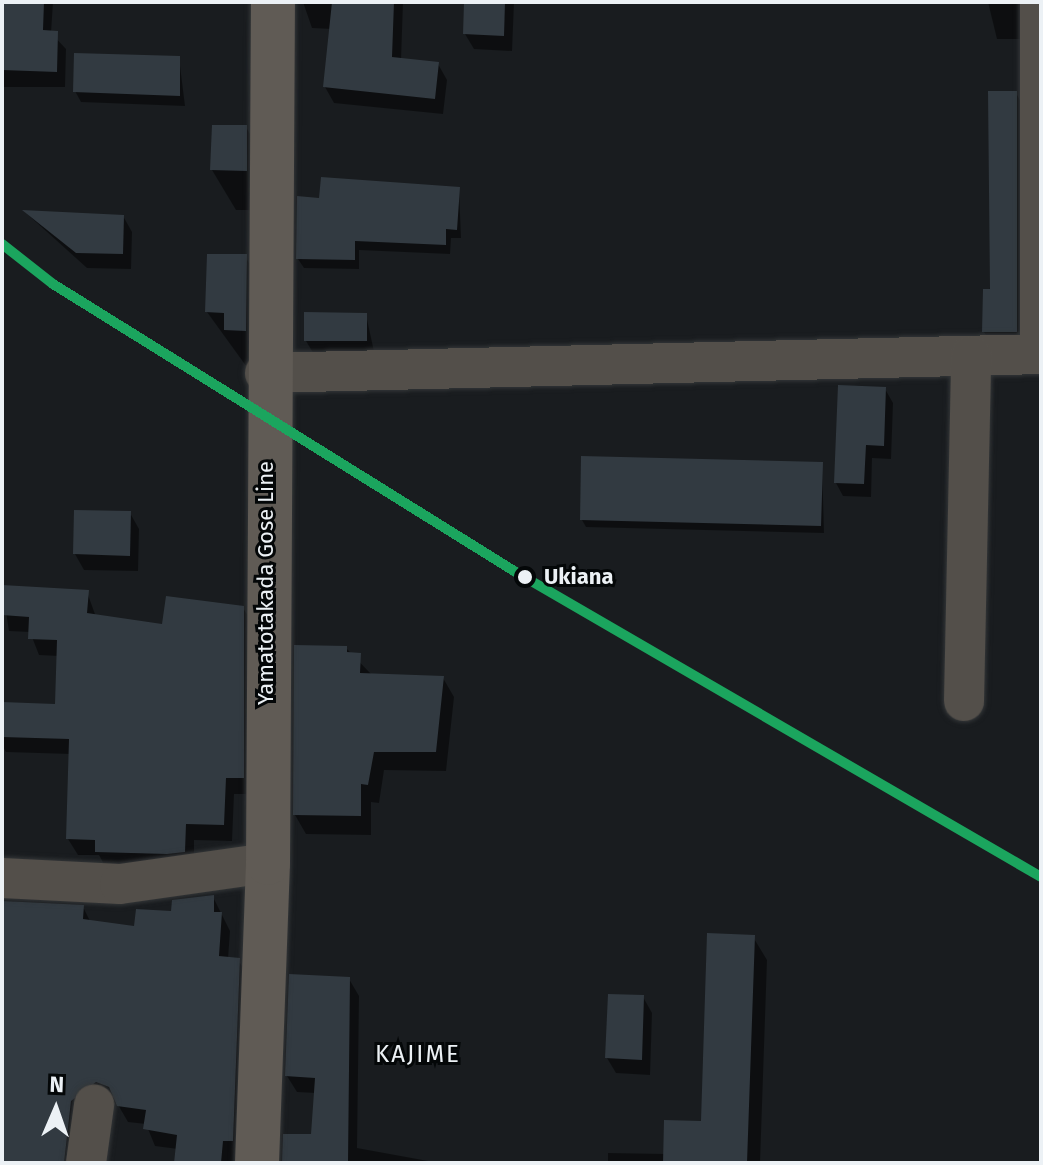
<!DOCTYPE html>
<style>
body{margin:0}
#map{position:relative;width:1043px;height:1165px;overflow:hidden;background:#191c1f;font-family:"Fira Sans",sans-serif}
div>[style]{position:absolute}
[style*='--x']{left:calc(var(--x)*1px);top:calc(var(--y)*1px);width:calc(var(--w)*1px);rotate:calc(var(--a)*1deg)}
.shadow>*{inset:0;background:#0007}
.building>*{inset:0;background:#323a41}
.roads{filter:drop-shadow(0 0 2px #333638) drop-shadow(0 0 2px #333638)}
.minor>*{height:40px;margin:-20px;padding:0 20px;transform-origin:20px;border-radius:20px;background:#534f4a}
.secondary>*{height:44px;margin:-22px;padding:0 22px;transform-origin:22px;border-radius:22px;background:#605b55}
.rail-1>*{height:10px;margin:-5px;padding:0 5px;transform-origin:5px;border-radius:5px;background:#1ba55e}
.dots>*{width:22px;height:22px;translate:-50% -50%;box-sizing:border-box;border:4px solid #040708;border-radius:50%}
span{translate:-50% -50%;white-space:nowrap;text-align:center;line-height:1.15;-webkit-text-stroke:6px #040708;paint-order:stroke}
.stop-label{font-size:22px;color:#ecf1f5;font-weight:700}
.left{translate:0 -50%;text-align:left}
.street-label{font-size:22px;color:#ecf1f5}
.neighbourhood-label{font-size:24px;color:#ecf1f5;letter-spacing:2px}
.frame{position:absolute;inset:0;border:4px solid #ecf1f5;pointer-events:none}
.north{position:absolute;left:16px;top:1069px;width:80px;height:80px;-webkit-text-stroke:6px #040708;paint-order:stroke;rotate:2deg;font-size:22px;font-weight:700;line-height:32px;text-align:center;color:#ecf1f5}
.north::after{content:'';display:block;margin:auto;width:28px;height:36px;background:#ecf1f5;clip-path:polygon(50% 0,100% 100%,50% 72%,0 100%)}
</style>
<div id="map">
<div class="shadow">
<div style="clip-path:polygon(2px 2px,53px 2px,51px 33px,66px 49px,65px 87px,2px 87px)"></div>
<div style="clip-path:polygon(303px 2px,403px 2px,401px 60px,438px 64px,447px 80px,443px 114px,334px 103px,325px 87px,332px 29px,312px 28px)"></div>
<div style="clip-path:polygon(466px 2px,514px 2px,512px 51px,474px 49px,465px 34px)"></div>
<div style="clip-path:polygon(988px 2px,1041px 2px,1025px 39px,997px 39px)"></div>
<div style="clip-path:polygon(179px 58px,185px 106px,81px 102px,75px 91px)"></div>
<div style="clip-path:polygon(1016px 93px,1022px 104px,1022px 342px,991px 343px,984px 332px)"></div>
<div style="clip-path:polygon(246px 127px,269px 167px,269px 210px,236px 210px,212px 170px)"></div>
<div style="clip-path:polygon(459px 189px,461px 238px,451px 238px,450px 254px,359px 250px,359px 269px,304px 268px,298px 259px,321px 201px)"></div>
<div style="clip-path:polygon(25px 212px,123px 216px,132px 232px,131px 269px,87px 268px)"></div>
<div style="clip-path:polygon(245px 256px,268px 296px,249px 370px,207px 312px)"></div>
<div style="clip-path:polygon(366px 315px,375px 356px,315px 356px,306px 341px)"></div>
<div style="clip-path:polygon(885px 389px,893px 403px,891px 459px,872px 458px,871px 497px,843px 496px,836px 483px)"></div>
<div style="clip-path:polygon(822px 464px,824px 533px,586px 527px,582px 520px)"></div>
<div style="clip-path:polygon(130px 513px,139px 529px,138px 571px,84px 570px,75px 554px)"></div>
<div style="clip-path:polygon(2px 587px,87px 592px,96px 617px,164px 626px,243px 608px,253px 624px,252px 794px,234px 794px,232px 841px,194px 840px,194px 867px,106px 868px,99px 855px,78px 855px,68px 839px,71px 754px,6px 752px,2px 745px,2px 704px,57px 706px,59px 656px,39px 655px,30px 632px,9px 631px)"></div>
<div style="clip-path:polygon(346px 648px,371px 674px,443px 678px,454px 697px,446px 771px,384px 770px,379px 803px,371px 802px,371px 835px,306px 834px,295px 815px)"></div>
<div style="clip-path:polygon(213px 897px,230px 931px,228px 959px,238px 960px,248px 976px,241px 1163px,176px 1163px,178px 1149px,155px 1146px,146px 1124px,128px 1122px,117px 1103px,85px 1107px,74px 1163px,2px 1163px,2px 901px,83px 907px,91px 923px,136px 928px)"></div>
<div style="clip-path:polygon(753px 937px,767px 960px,760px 1163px,608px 1163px,608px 1153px,666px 1154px,703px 1124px)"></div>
<div style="clip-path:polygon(349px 979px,359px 996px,357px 1148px,439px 1163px,283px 1163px,313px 1136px,316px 1093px,297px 1092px,287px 1076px)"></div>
<div style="clip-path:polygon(643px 997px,652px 1013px,650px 1075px,616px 1073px,607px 1058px)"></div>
</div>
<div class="building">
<div style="clip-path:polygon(2px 2px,44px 2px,43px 30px,58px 31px,57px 72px,2px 70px)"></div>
<div style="clip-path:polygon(332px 2px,394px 2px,392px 57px,439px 62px,435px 99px,323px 87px)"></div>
<div style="clip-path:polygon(464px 2px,505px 2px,504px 36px,463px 34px)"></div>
<div style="clip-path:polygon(74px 53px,180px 56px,180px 96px,73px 92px)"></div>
<div style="clip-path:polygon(988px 91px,1017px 91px,1017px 332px,982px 332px,983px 289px,990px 289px)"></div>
<div style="clip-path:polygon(212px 125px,247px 125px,247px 171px,210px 170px)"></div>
<div style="clip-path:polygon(321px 177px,460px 187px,457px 230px,446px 229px,446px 245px,355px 241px,355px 260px,296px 259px,297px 196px,319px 198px)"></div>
<div style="clip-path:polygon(22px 210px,124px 215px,123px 254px,76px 253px)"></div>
<div style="clip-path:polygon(207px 254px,247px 254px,246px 331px,224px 330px,224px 313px,205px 312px)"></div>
<div style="clip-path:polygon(304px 312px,367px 313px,367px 341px,304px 341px)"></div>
<div style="clip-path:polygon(838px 385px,886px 387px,884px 446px,866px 445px,864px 484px,834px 483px)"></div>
<div style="clip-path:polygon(581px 456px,823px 462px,821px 526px,580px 520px)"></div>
<div style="clip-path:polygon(74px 510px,131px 511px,130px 556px,73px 554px)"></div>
<div style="clip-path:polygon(2px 585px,89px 590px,87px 613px,162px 624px,166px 596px,244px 606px,244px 778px,226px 778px,224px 825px,186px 824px,185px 852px,167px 854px,95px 852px,95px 840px,66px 839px,69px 739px,2px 737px,2px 702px,55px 704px,57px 640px,28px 639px,29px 617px,2px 615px)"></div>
<div style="clip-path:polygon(294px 645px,347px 646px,347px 652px,361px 653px,360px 673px,444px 676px,436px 752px,374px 752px,368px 785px,361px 784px,361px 816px,293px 815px)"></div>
<div style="clip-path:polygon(214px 895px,214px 912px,222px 912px,219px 956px,240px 958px,233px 1141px,223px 1141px,221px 1163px,174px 1163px,177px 1135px,143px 1129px,146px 1110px,117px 1106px,109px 1087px,96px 1082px,71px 1101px,64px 1163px,2px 1163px,2px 901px,84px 905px,83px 919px,134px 926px,136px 909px,171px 911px,172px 900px)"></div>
<div style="clip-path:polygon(707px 933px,755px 935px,747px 1163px,663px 1163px,664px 1120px,701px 1121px)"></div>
<div style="clip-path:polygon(289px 974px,350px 977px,348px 1163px,282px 1163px,283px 1134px,311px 1134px,315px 1078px,285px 1076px)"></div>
<div style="clip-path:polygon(608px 994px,644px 995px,642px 1060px,605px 1058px)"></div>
</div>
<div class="roads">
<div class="minor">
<div style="--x:1040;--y:354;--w:352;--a:-90"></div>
<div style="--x:265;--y:373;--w:776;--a:-1.4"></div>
<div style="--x:964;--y:701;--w:345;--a:-88.8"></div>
<div style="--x:2;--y:878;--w:118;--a:2.9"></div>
<div style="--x:120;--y:884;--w:149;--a:-8.1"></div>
<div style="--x:86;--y:1163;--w:59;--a:-82.1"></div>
</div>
<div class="secondary">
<div style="--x:257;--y:1163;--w:300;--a:-87.9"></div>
<div style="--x:268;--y:863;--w:861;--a:-89.67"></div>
</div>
</div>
<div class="rail-1">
<div style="--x:2;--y:244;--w:65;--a:38.1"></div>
<div style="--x:53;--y:284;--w:543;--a:31.9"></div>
<div style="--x:514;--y:571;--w:609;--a:30.14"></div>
</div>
<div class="dots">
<div style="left:525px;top:577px;background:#ecf1f5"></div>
</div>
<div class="stop-label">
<span class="left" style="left:544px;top:577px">Ukiana</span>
</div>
<div class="street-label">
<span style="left:266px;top:583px;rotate:-90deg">Yamatotakada Gose Line</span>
</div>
<div class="neighbourhood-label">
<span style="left:418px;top:1055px">KAJIME</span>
</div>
<div class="frame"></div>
<div class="north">N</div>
</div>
